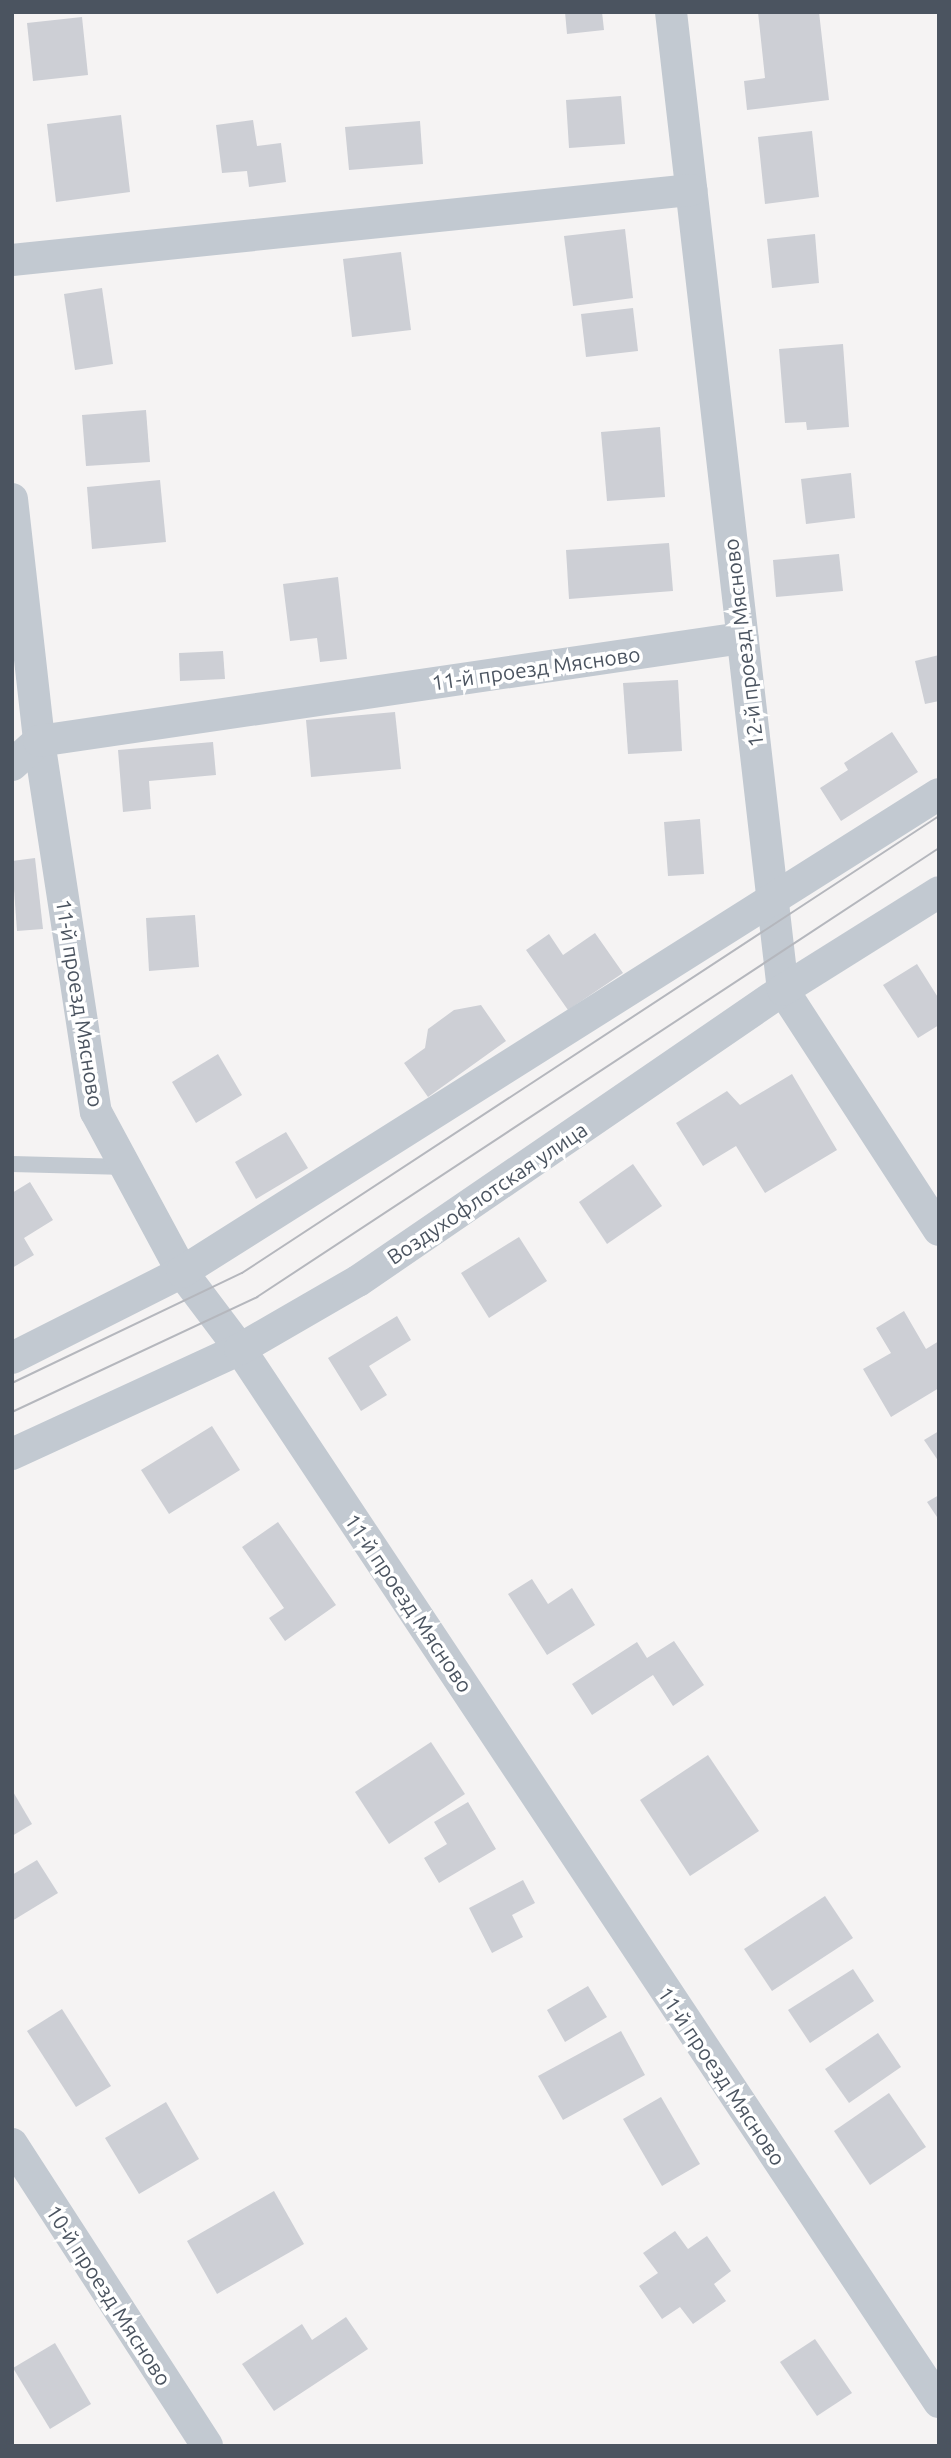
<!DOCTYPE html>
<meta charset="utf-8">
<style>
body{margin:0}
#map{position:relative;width:951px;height:2458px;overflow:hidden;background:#f5f3f3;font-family:Ubuntu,sans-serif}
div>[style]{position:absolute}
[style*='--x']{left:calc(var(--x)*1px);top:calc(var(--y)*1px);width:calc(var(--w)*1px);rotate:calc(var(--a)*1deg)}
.building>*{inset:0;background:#cdcfd5}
.service>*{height:16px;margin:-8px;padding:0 8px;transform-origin:8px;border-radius:8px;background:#c2c9d1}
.minor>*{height:32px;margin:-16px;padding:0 16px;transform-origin:16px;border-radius:16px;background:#c2c9d1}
.tram>*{height:2px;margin:-1px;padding:0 1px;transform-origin:1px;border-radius:1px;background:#b5b7bd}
span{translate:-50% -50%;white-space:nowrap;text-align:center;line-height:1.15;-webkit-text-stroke:7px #fff;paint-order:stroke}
.street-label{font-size:21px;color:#4b5460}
.frame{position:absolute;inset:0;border:14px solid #4b5460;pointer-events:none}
</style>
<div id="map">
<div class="building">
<div style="clip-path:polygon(565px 12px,602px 12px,604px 30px,567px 34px)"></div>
<div style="clip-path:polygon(758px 12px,819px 12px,829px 100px,747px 110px,744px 81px,765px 78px)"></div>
<div style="clip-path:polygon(82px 17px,88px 75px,33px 81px,27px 23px)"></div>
<div style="clip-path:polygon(621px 96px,625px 144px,569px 148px,566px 100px)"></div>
<div style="clip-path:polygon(121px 115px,130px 192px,56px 202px,47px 124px)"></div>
<div style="clip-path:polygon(253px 120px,257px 146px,281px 143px,286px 182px,249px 187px,247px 171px,222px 173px,216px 125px)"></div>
<div style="clip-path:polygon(420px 121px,423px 164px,349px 170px,345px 127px)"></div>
<div style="clip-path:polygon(812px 131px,819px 197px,765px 204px,758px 137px)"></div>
<div style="clip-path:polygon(625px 229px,633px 298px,573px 306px,564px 236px)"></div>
<div style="clip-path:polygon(815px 234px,819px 283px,772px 288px,767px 239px)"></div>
<div style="clip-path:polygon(401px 252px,411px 330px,352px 337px,343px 259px)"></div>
<div style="clip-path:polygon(102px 288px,113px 364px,75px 370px,64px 294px)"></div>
<div style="clip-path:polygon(633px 308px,638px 351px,586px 357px,581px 314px)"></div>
<div style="clip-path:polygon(843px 344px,849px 427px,807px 430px,806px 422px,785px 423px,779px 349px)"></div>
<div style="clip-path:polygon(146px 410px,150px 462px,86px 466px,82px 415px)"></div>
<div style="clip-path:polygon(660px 427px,665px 497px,607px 501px,601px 432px)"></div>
<div style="clip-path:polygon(851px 473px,855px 518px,806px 524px,801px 479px)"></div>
<div style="clip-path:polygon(160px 480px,166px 542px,92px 549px,87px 487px)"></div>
<div style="clip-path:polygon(669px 543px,673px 591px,569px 599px,566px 550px)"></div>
<div style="clip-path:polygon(839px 554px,843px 591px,776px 597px,773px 560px)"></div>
<div style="clip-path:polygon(338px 577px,347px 659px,320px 662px,317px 638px,290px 641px,283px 584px)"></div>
<div style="clip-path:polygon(223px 651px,225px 679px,180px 681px,179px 653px)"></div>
<div style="clip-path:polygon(939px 655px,939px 701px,925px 704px,915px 661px)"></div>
<div style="clip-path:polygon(678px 680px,682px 751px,628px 754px,623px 683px)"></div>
<div style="clip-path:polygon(395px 712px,401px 769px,311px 777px,306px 720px)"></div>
<div style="clip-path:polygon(892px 732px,918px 772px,841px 821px,820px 788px,848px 770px,844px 763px)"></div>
<div style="clip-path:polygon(213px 742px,216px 775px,149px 781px,151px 809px,123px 812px,118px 750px)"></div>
<div style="clip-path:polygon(700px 819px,704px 874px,668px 876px,664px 822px)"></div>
<div style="clip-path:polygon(35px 858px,43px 929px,17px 931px,12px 861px)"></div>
<div style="clip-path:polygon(195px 915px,199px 967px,149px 971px,146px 918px)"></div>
<div style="clip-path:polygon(595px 933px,623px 973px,568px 1010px,526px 950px,549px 934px,563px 955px)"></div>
<div style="clip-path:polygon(917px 964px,939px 999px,939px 1025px,918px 1038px,883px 985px)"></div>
<div style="clip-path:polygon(481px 1005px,506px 1041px,428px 1097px,404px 1063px,425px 1048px,428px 1029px,454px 1010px)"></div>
<div style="clip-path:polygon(218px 1054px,242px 1095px,196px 1123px,172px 1082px)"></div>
<div style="clip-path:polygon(792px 1074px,837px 1150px,765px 1193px,736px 1146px,703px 1166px,676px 1123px,727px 1091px,740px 1105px)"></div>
<div style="clip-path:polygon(286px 1132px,308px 1168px,256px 1199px,235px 1162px)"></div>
<div style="clip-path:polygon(633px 1164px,662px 1206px,607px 1244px,579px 1202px)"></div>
<div style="clip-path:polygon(30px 1182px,53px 1220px,24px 1238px,34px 1255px,12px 1268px,12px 1193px)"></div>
<div style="clip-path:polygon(519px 1237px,547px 1281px,489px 1318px,461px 1273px)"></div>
<div style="clip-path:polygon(904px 1311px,926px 1349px,939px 1341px,939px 1388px,891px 1417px,863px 1369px,891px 1353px,876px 1328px)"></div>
<div style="clip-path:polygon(397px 1316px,411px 1340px,369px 1366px,387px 1395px,361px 1411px,328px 1358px)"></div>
<div style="clip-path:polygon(212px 1426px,240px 1470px,169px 1514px,141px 1470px)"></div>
<div style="clip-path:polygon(939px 1431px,939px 1462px,924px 1440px)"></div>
<div style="clip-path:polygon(939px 1495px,939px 1520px,927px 1502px)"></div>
<div style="clip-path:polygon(278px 1522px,336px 1605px,285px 1641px,269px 1618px,284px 1608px,242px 1547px)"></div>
<div style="clip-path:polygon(532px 1579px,548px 1604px,572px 1588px,595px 1625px,547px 1655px,508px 1594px)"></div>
<div style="clip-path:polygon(674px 1641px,704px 1685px,673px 1706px,653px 1675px,592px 1715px,572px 1684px,637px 1642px,647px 1658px)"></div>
<div style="clip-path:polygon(431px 1742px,465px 1794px,389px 1844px,355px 1792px)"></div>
<div style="clip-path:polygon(708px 1755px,759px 1831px,690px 1876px,640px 1800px)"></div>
<div style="clip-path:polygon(12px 1790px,32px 1824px,12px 1836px)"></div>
<div style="clip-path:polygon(468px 1802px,496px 1849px,439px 1883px,424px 1858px,447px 1844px,434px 1822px)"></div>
<div style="clip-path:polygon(37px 1860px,58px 1893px,12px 1921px,12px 1875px)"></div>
<div style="clip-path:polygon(523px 1880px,535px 1903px,512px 1915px,523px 1937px,492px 1953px,469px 1908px)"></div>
<div style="clip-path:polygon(825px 1896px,853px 1938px,772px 1991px,744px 1949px)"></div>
<div style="clip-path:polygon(853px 1969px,874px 2001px,810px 2043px,788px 2010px)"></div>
<div style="clip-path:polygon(588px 1986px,607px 2017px,565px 2042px,547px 2010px)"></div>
<div style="clip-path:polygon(62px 2009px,111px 2086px,76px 2107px,27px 2031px)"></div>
<div style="clip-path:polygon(621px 2031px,645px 2075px,563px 2120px,538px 2076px)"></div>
<div style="clip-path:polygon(878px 2033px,901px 2067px,849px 2103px,825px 2069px)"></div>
<div style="clip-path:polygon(889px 2093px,926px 2147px,870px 2185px,834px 2131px)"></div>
<div style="clip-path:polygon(661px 2097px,700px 2164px,662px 2186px,623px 2119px)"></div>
<div style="clip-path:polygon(166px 2102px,199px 2159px,139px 2194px,105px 2138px)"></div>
<div style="clip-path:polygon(274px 2191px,304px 2244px,217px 2294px,187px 2241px)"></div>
<div style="clip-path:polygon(675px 2231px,688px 2249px,707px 2236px,731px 2271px,714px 2284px,726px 2301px,693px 2324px,680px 2307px,662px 2319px,639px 2286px,658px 2273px,643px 2253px)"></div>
<div style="clip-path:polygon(346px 2317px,368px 2349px,274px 2411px,242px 2364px,302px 2324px,312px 2340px)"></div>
<div style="clip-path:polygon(815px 2339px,852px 2393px,817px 2416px,780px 2362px)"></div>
<div style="clip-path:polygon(55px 2343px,91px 2404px,50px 2429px,13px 2368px)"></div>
</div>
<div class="service">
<div style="--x:12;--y:1164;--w:114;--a:1.5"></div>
</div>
<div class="minor">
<div style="--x:671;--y:12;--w:984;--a:83.47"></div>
<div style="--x:783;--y:990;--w:286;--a:57"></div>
<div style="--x:12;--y:260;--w:683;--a:-5.89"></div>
<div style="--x:12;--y:499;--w:244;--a:83.6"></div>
<div style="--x:39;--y:741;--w:375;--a:81.3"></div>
<div style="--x:96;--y:1112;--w:182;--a:61.7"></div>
<div style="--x:182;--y:1272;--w:96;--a:53"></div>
<div style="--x:240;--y:1349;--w:1264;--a:56.42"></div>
<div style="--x:12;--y:765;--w:36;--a:-42"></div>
<div style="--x:39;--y:741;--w:711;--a:-8.34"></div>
<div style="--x:12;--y:1358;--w:191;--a:-26.8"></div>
<div style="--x:182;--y:1272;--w:895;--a:-32.27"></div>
<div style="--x:12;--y:1454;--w:251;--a:-24.7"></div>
<div style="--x:240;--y:1349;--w:136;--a:-30"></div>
<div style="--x:358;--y:1281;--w:515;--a:-34.4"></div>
<div style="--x:783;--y:990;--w:184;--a:-32.1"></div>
<div style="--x:12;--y:2144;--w:359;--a:57.1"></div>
</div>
<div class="tram">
<div style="--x:12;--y:1383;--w:255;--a:-25.6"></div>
<div style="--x:242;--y:1273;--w:833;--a:-33.25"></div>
<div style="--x:12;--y:1412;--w:271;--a:-25.1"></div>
<div style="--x:257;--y:1297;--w:817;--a:-33.36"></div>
</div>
<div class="street-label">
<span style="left:743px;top:643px;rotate:-97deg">12-й проезд Мясново</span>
<span style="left:536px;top:668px;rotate:-8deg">11-й проезд Мясново</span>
<span style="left:80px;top:1003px;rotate:81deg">11-й проезд Мясново</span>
<span style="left:487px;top:1193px;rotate:-34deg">Воздухофлотская улица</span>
<span style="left:409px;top:1603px;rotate:56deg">11-й проезд Мясново</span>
<span style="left:722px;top:2076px;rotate:56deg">11-й проезд Мясново</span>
<span style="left:109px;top:2295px;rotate:57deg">10-й проезд Мясново</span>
</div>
<div class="frame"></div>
</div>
